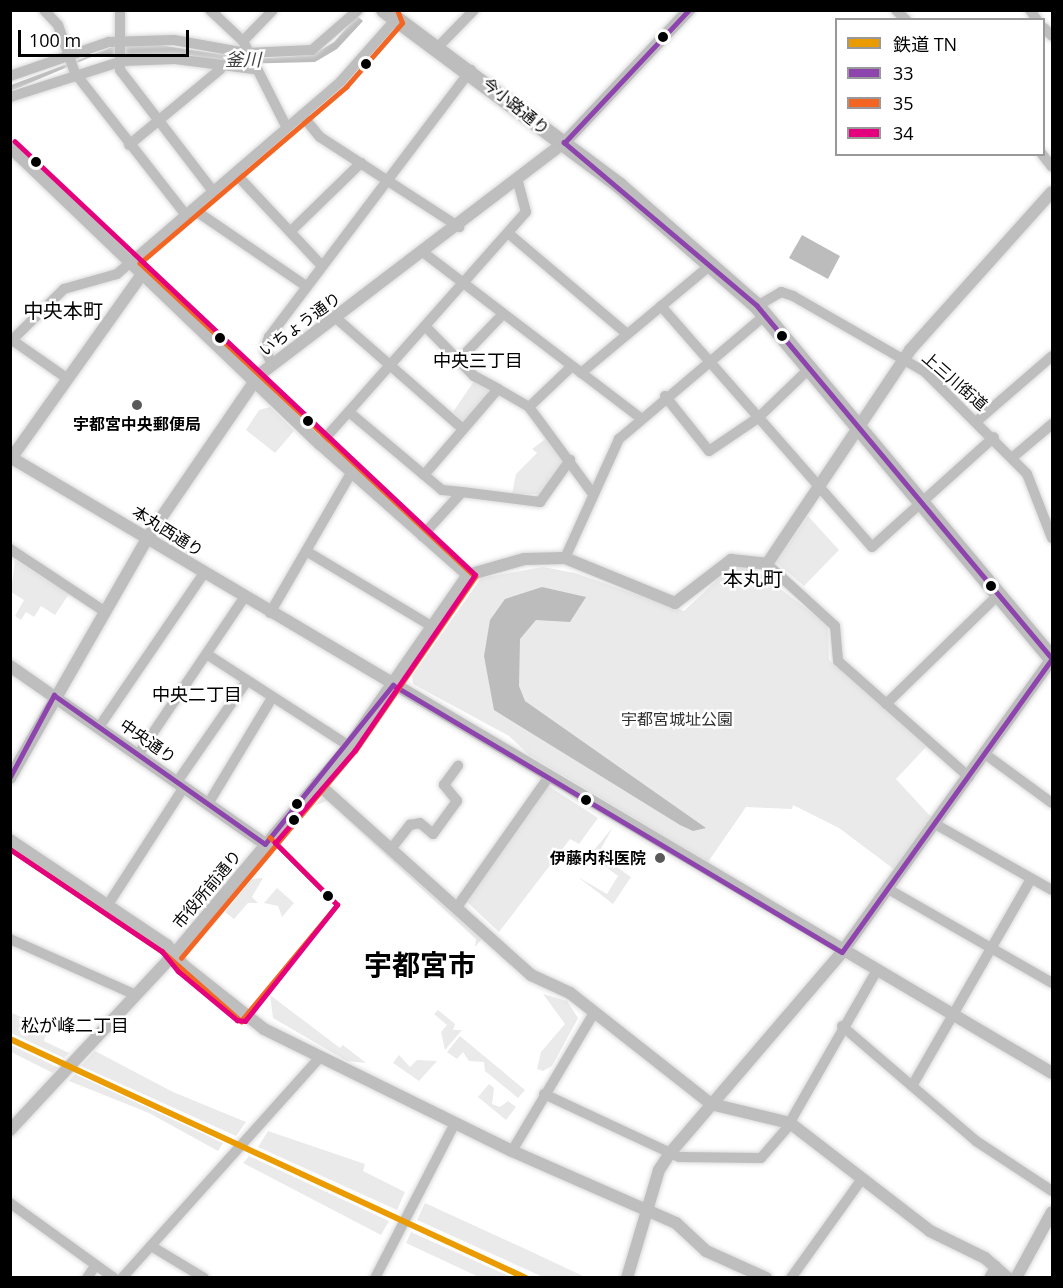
<!DOCTYPE html>
<meta charset="utf-8">
<style>
body{margin:0}
#map{position:relative;width:1063px;height:1288px;overflow:hidden;background:#fff;font-family:"Open Sans","Noto Sans JP",sans-serif}
div>[style]{position:absolute}
[style*='--x']{left:calc(var(--x)*1px);top:calc(var(--y)*1px);width:calc(var(--w)*1px);rotate:calc(var(--a)*1deg)}
.green>*{inset:0;background:#eaeaea}
.water>*{inset:0;background:#bcbcbc}
.roads{filter:drop-shadow(0 0 2px #dbdbdb) drop-shadow(0 0 2px #dbdbdb)}
.minor>*{height:10px;margin:-5px;padding:0 5px;transform-origin:5px;border-radius:5px;background:#bebebe}
.tertiary>*{height:12px;margin:-6px;padding:0 6px;transform-origin:6px;border-radius:6px;background:#bebebe}
.primary>*{height:16px;margin:-8px;padding:0 8px;transform-origin:8px;border-radius:8px;background:#bdbdbd}
.bus-1>*{height:4.5px;margin:-2.25px;padding:0 2.25px;transform-origin:2.25px;border-radius:2.25px;background:#8e44ad}
.bus-2>*{height:4.5px;margin:-2.25px;padding:0 2.25px;transform-origin:2.25px;border-radius:2.25px;background:#f26522}
.bus-3>*{height:4.5px;margin:-2.25px;padding:0 2.25px;transform-origin:2.25px;border-radius:2.25px;background:#e5007d}
.rail-1>*{height:6px;margin:-3px;padding:0 3px;transform-origin:3px;border-radius:3px;background:#e99b00}
.dots>*{width:16px;height:16px;translate:-50% -50%;box-sizing:border-box;border:3px solid #fff;border-radius:50%}
span{translate:-50% -50%;white-space:nowrap;text-align:center;line-height:1.15;-webkit-text-stroke:5px #fff;paint-order:stroke}
.street-label{font-size:16px;color:#000}
.poi-label{font-size:16px;color:#000;font-weight:700}
.right{translate:-100% -50%;text-align:right}
.park-label{font-size:16px;color:#2f2f2f}
.water-label{font-size:18px;color:#404040;font-style:italic}
.neighbourhood-label{font-size:18px;color:#000}
.quarter-label{font-size:20px;color:#000}
.town-label{font-size:28px;color:#000;font-weight:700}
.frame{position:absolute;inset:0;border:12px solid #000;pointer-events:none}
.legend{position:absolute;left:835px;top:18px;width:210px;height:138px;box-sizing:border-box;background:#fff;border:2px solid #999;margin:0;padding:8px 10px;list-style:none;font-size:18px;color:#000}
.legend li{display:flex;align-items:center;gap:12px;height:30px}
.legend b{width:30px;border:2px solid #999}
.scale{position:absolute;left:18px;top:30px;width:171px;height:27px;box-sizing:border-box;border:3px solid #000;border-top:0;padding-left:8px;font-size:18px;line-height:21px;white-space:nowrap;color:#000;-webkit-text-stroke:4px #fff;paint-order:stroke}
</style>
<div id="map">
<div class="green">
<div style="clip-path:polygon(474px 381px,491px 390px,466px 422px,461px 420px,453px 412px)"></div>
<div style="clip-path:polygon(270px 407px,294px 431px,275px 453px,246px 430px,259px 410px)"></div>
<div style="clip-path:polygon(548px 437px,565px 459px,543px 494px,512px 494px,516px 474px,537px 453px,532px 449px)"></div>
<div style="clip-path:polygon(808px 516px,839px 550px,804px 586px,776px 562px)"></div>
<div style="clip-path:polygon(15px 560px,69px 594px,55px 615px,41px 606px,34px 617px,26px 612px,21px 620px,15px 616px,24px 600px,11px 592px)"></div>
<div style="clip-path:polygon(745px 562px,828px 625px,829px 660px,928px 745px,896px 779px,932px 818px,895px 870px,839px 828px,793px 805px,792px 809px,746px 807px,708px 862px,529px 755px,509px 736px,413px 684px,412px 676px,481px 578px,543px 567px,575px 573px,684px 611px,733px 565px)"></div>
<div style="clip-path:polygon(547px 785px,598px 818px,579px 844px,570px 839px,499px 932px,466px 901px)"></div>
<div style="clip-path:polygon(322px 797px,327px 797px,482px 939px,475px 947px,476px 939px,327px 801px,314px 806px)"></div>
<div style="clip-path:polygon(613px 827px,598px 854px,631px 877px,613px 904px,578px 877px,607px 894px,618px 876px,590px 855px)"></div>
<div style="clip-path:polygon(263px 878px,252px 897px,258px 903px,248px 903px,234px 919px,225px 912px,252px 879px)"></div>
<div style="clip-path:polygon(277px 888px,294px 903px,282px 917px,278px 906px,264px 903px)"></div>
<div style="clip-path:polygon(543px 994px,567px 1001px,578px 1018px,552px 1066px,543px 1071px,537px 1069px,541px 1052px,565px 1024px)"></div>
<div style="clip-path:polygon(270px 995px,340px 1048px,343px 1045px,366px 1063px,347px 1061px,273px 1018px)"></div>
<div style="clip-path:polygon(438px 1010px,455px 1024px,453px 1030px,462px 1030px,445px 1050px,441px 1032px,447px 1025px,434px 1014px)"></div>
<div style="clip-path:polygon(10px 1012px,48px 1030px,44px 1041px,69px 1053px,64px 1058px,11px 1033px)"></div>
<div style="clip-path:polygon(460px 1036px,525px 1090px,518px 1098px,485px 1071px,484px 1062px,469px 1061px,463px 1052px,457px 1059px,447px 1052px)"></div>
<div style="clip-path:polygon(11px 1045px,59px 1068px,53px 1073px,11px 1052px)"></div>
<div style="clip-path:polygon(95px 1051px,173px 1092px,246px 1122px,236px 1136px,81px 1066px)"></div>
<div style="clip-path:polygon(399px 1055px,410px 1067px,417px 1060px,437px 1061px,419px 1081px,393px 1063px)"></div>
<div style="clip-path:polygon(75px 1074px,223px 1143px,218px 1151px,149px 1113px,69px 1081px)"></div>
<div style="clip-path:polygon(489px 1084px,494px 1088px,492px 1104px,500px 1107px,508px 1101px,516px 1107px,506px 1120px,478px 1097px)"></div>
<div style="clip-path:polygon(268px 1131px,365px 1164px,363px 1171px,405px 1192px,397px 1210px,258px 1147px)"></div>
<div style="clip-path:polygon(249px 1156px,389px 1221px,381px 1235px,243px 1163px)"></div>
<div style="clip-path:polygon(425px 1203px,532px 1252px,585px 1277px,543px 1277px,417px 1220px)"></div>
<div style="clip-path:polygon(411px 1232px,511px 1277px,479px 1277px,406px 1243px)"></div>
</div>
<div class="water">
<div style="clip-path:polygon(357px 16px,363px 21px,337px 49px,315px 62px,234px 64px,183px 54px,98px 54px,11px 91px,11px 85px,115px 46px,159px 45px,254px 59px,312px 55px,334px 42px)"></div>
<div style="clip-path:polygon(802px 235px,840px 256px,828px 279px,789px 258px)"></div>
<div style="clip-path:polygon(542px 587px,586px 597px,570px 622px,536px 620px,520px 639px,519px 686px,525px 701px,706px 828px,693px 831px,680px 825px,494px 710px,484px 656px,490px 620px,505px 599px)"></div>
</div>
<div class="roads">
<div class="minor">
<div style="--x:44;--y:10;--w:21;--a:47"></div>
<div style="--x:58;--y:25;--w:51;--a:70.5"></div>
<div style="--x:75;--y:73;--w:180;--a:52"></div>
<div style="--x:120;--y:10;--w:60;--a:90"></div>
<div style="--x:120;--y:70;--w:153;--a:52.5"></div>
<div style="--x:210;--y:10;--w:45;--a:43.2"></div>
<div style="--x:243;--y:41;--w:97;--a:63.2"></div>
<div style="--x:896;--y:10;--w:14;--a:45"></div>
<div style="--x:1030;--y:10;--w:12;--a:55"></div>
<div style="--x:1044;--y:28;--w:11;--a:45"></div>
<div style="--x:243;--y:41;--w:43;--a:-45.9"></div>
<div style="--x:437;--y:48;--w:53;--a:-45.8"></div>
<div style="--x:10;--y:76;--w:105;--a:-19"></div>
<div style="--x:109;--y:42;--w:65;--a:-1.8"></div>
<div style="--x:174;--y:40;--w:73;--a:10.2"></div>
<div style="--x:246;--y:53;--w:66;--a:-2.6"></div>
<div style="--x:312;--y:50;--w:61;--a:-41"></div>
<div style="--x:10;--y:97;--w:118;--a:-17.8"></div>
<div style="--x:122;--y:61;--w:53;--a:-2.2"></div>
<div style="--x:175;--y:59;--w:79;--a:7.3"></div>
<div style="--x:302;--y:115;--w:28;--a:51"></div>
<div style="--x:320;--y:137;--w:166;--a:32.9"></div>
<div style="--x:129;--y:145;--w:119;--a:-39.6"></div>
<div style="--x:1042;--y:154;--w:16;--a:52"></div>
<div style="--x:235;--y:173;--w:126;--a:46.9"></div>
<div style="--x:193;--y:209;--w:137;--a:34.3"></div>
<div style="--x:291;--y:231;--w:98;--a:-44.2"></div>
<div style="--x:508;--y:233;--w:156;--a:40.3"></div>
<div style="--x:424;--y:253;--w:270;--a:37.3"></div>
<div style="--x:661;--y:306;--w:320;--a:48.8"></div>
<div style="--x:872;--y:547;--w:164;--a:-42"></div>
<div style="--x:757;--y:306;--w:28;--a:-30"></div>
<div style="--x:781;--y:292;--w:13;--a:18"></div>
<div style="--x:793;--y:296;--w:152;--a:29.9"></div>
<div style="--x:925;--y:372;--w:144;--a:45"></div>
<div style="--x:1027;--y:474;--w:69;--a:68.7"></div>
<div style="--x:336;--y:318;--w:169;--a:41.2"></div>
<div style="--x:425;--y:326;--w:70;--a:45.6"></div>
<div style="--x:474;--y:376;--w:27;--a:28"></div>
<div style="--x:12;--y:340;--w:68;--a:34.9"></div>
<div style="--x:10;--y:342;--w:76;--a:-44.5"></div>
<div style="--x:64;--y:289;--w:55;--a:-15.8"></div>
<div style="--x:117;--y:274;--w:296;--a:-40.7"></div>
<div style="--x:341;--y:81;--w:83;--a:-48.4"></div>
<div style="--x:459;--y:360;--w:62;--a:-46.3"></div>
<div style="--x:272;--y:365;--w:17;--a:-114"></div>
<div style="--x:265;--y:349;--w:13;--a:-72"></div>
<div style="--x:269;--y:337;--w:335;--a:-52.9"></div>
<div style="--x:581;--y:373;--w:170;--a:-39.8"></div>
<div style="--x:665;--y:396;--w:70;--a:51.3"></div>
<div style="--x:709;--y:451;--w:59;--a:-34"></div>
<div style="--x:758;--y:418;--w:74;--a:-43.9"></div>
<div style="--x:529;--y:407;--w:59;--a:-43.6"></div>
<div style="--x:349;--y:412;--w:121;--a:40"></div>
<div style="--x:442;--y:490;--w:20;--a:6"></div>
<div style="--x:977;--y:421;--w:99;--a:-40.9"></div>
<div style="--x:320;--y:444;--w:310;--a:-48.4"></div>
<div style="--x:526;--y:212;--w:34;--a:-105"></div>
<div style="--x:1013;--y:457;--w:51;--a:-40.2"></div>
<div style="--x:424;--y:475;--w:113;--a:-49.3"></div>
<div style="--x:498;--y:389;--w:36;--a:30"></div>
<div style="--x:529;--y:407;--w:108;--a:53.7"></div>
<div style="--x:422;--y:536;--w:59;--a:-47.7"></div>
<div style="--x:462;--y:492;--w:79;--a:7.3"></div>
<div style="--x:540;--y:502;--w:52;--a:-54.5"></div>
<div style="--x:10;--y:549;--w:113;--a:33.4"></div>
<div style="--x:306;--y:551;--w:148;--a:30.9"></div>
<div style="--x:565;--y:558;--w:131;--a:-65.6"></div>
<div style="--x:619;--y:439;--w:192;--a:-40.3"></div>
<div style="--x:767;--y:564;--w:92;--a:42.4"></div>
<div style="--x:835;--y:626;--w:35;--a:85"></div>
<div style="--x:838;--y:661;--w:175;--a:41.5"></div>
<div style="--x:270;--y:613;--w:162;--a:-59.9"></div>
<div style="--x:208;--y:655;--w:168;--a:32.8"></div>
<div style="--x:886;--y:704;--w:158;--a:-44.2"></div>
<div style="--x:99;--y:727;--w:186;--a:-55.7"></div>
<div style="--x:985;--y:754;--w:83;--a:36.2"></div>
<div style="--x:138;--y:755;--w:189;--a:-56"></div>
<div style="--x:177;--y:782;--w:123;--a:-55.3"></div>
<div style="--x:208;--y:804;--w:124;--a:-58.9"></div>
<div style="--x:935;--y:824;--w:134;--a:29.4"></div>
<div style="--x:391;--y:849;--w:31;--a:-52"></div>
<div style="--x:410;--y:825;--w:10;--a:-11"></div>
<div style="--x:420;--y:823;--w:17;--a:40"></div>
<div style="--x:433;--y:834;--w:41;--a:-54"></div>
<div style="--x:457;--y:801;--w:21;--a:-129"></div>
<div style="--x:444;--y:785;--w:24;--a:-54"></div>
<div style="--x:888;--y:889;--w:189;--a:29.8"></div>
<div style="--x:109;--y:903;--w:138;--a:-57.1"></div>
<div style="--x:457;--y:907;--w:158;--a:-54.8"></div>
<div style="--x:10;--y:939;--w:138;--a:24"></div>
<div style="--x:842;--y:1026;--w:177;--a:40.6"></div>
<div style="--x:976;--y:1141;--w:91;--a:33.3"></div>
<div style="--x:912;--y:1086;--w:239;--a:-60.1"></div>
<div style="--x:544;--y:1094;--w:149;--a:25"></div>
<div style="--x:679;--y:1157;--w:82;--a:0.7"></div>
<div style="--x:761;--y:1158;--w:38;--a:-49"></div>
<div style="--x:786;--y:1129;--w:181;--a:-60.2"></div>
<div style="--x:512;--y:1151;--w:161;--a:-59.3"></div>
<div style="--x:10;--y:1203;--w:128;--a:35.8"></div>
<div style="--x:151;--y:1246;--w:62;--a:31.1"></div>
<div style="--x:87;--y:1278;--w:14;--a:-56"></div>
<div style="--x:122;--y:1278;--w:297;--a:-48.1"></div>
<div style="--x:375;--y:1278;--w:174;--a:-62.7"></div>
<div style="--x:791;--y:1278;--w:122;--a:-54.4"></div>
<div style="--x:989;--y:1278;--w:14;--a:-60"></div>
</div>
<div class="tertiary">
<div style="--x:10;--y:147;--w:429;--a:43.8"></div>
<div style="--x:320;--y:444;--w:198;--a:41.5"></div>
<div style="--x:10;--y:457;--w:1210;--a:30.59"></div>
<div style="--x:10;--y:460;--w:226;--a:-54.6"></div>
<div style="--x:10;--y:666;--w:311;--a:34.9"></div>
<div style="--x:10;--y:778;--w:278;--a:-60.2"></div>
<div style="--x:148;--y:537;--w:196;--a:-55.6"></div>
<div style="--x:259;--y:375;--w:383;--a:-37.3"></div>
<div style="--x:564;--y:143;--w:183;--a:-46.8"></div>
<div style="--x:317;--y:783;--w:288;--a:41.9"></div>
<div style="--x:531;--y:975;--w:43;--a:24.8"></div>
<div style="--x:570;--y:993;--w:179;--a:38.2"></div>
<div style="--x:711;--y:1104;--w:81;--a:13.5"></div>
<div style="--x:790;--y:1123;--w:177;--a:37.6"></div>
<div style="--x:930;--y:1231;--w:61;--a:26.1"></div>
<div style="--x:985;--y:1258;--w:30;--a:41"></div>
<div style="--x:10;--y:840;--w:189;--a:33.8"></div>
<div style="--x:167;--y:945;--w:26;--a:51"></div>
<div style="--x:183;--y:965;--w:103;--a:38.3"></div>
<div style="--x:264;--y:1029;--w:276;--a:26.2"></div>
<div style="--x:512;--y:1151;--w:179;--a:23.7"></div>
<div style="--x:676;--y:1223;--w:41;--a:43"></div>
<div style="--x:706;--y:1251;--w:66;--a:24.2"></div>
<div style="--x:10;--y:1130;--w:242;--a:-47"></div>
<div style="--x:175;--y:953;--w:270;--a:-50"></div>
<div style="--x:349;--y:746;--w:208;--a:-55.2"></div>
<div style="--x:468;--y:575;--w:58;--a:-15.9"></div>
<div style="--x:524;--y:559;--w:41;--a:-1.4"></div>
<div style="--x:565;--y:558;--w:119;--a:22.2"></div>
<div style="--x:675;--y:603;--w:71;--a:-37.5"></div>
<div style="--x:731;--y:560;--w:36;--a:6"></div>
<div style="--x:767;--y:564;--w:257;--a:-56.2"></div>
<div style="--x:910;--y:350;--w:212;--a:-48.1"></div>
<div style="--x:627;--y:1278;--w:113;--a:-73.5"></div>
<div style="--x:659;--y:1170;--w:20;--a:-57"></div>
<div style="--x:670;--y:1153;--w:265;--a:-49.4"></div>
<div style="--x:842;--y:952;--w:360;--a:-54.4"></div>
<div style="--x:1016;--y:1278;--w:75;--a:-61.4"></div>
</div>
<div class="primary">
<div style="--x:384;--y:10;--w:294;--a:36.7"></div>
<div style="--x:620;--y:186;--w:182;--a:41.2"></div>
<div style="--x:757;--y:306;--w:460;--a:50.1"></div>
</div>
</div>
<div class="bus-1">
<div style="--x:10;--y:777;--w:93;--a:-61.8"></div>
<div style="--x:54;--y:695;--w:258;--a:35.2"></div>
<div style="--x:265;--y:844;--w:204;--a:-51.2"></div>
<div style="--x:393;--y:685;--w:522;--a:30.74"></div>
<div style="--x:842;--y:952;--w:360;--a:-54.4"></div>
<div style="--x:1052;--y:659;--w:460;--a:-129.9"></div>
<div style="--x:757;--y:306;--w:253;--a:-139.8"></div>
<div style="--x:564;--y:143;--w:183;--a:-46.8"></div>
</div>
<div class="bus-2">
<div style="--x:10;--y:849;--w:183;--a:33.9"></div>
<div style="--x:162;--y:951;--w:106;--a:41.5"></div>
<div style="--x:241;--y:1021;--w:151;--a:-50.4"></div>
<div style="--x:337;--y:905;--w:95;--a:-135"></div>
<div style="--x:181;--y:958;--w:270;--a:-50"></div>
<div style="--x:355;--y:751;--w:211;--a:-55.4"></div>
<div style="--x:475;--y:577;--w:459;--a:-136.9"></div>
<div style="--x:140;--y:263;--w:271;--a:-40.5"></div>
<div style="--x:346;--y:87;--w:85;--a:-48.8"></div>
<div style="--x:402;--y:23;--w:14;--a:-111"></div>
</div>
<div class="bus-3">
<div style="--x:10;--y:849;--w:183;--a:33.9"></div>
<div style="--x:162;--y:951;--w:26;--a:51"></div>
<div style="--x:178;--y:971;--w:77;--a:39.7"></div>
<div style="--x:237;--y:1020;--w:8;--a:7"></div>
<div style="--x:245;--y:1021;--w:148;--a:-51.6"></div>
<div style="--x:337;--y:905;--w:88;--a:-135"></div>
<div style="--x:275;--y:843;--w:123;--a:-49.3"></div>
<div style="--x:355;--y:750;--w:212;--a:-55.6"></div>
<div style="--x:475;--y:575;--w:632;--a:-136.73"></div>
</div>
<div class="rail-1">
<div style="--x:10;--y:1039;--w:569;--a:24.85"></div>
</div>
<div class="dots">
<div style="left:663px;top:37px;background:#000"></div>
<div style="left:366px;top:64px;background:#000"></div>
<div style="left:36px;top:162px;background:#000"></div>
<div style="left:782px;top:336px;background:#000"></div>
<div style="left:220px;top:338px;background:#000"></div>
<div style="left:137px;top:405px;background:#595959"></div>
<div style="left:308px;top:421px;background:#000"></div>
<div style="left:991px;top:586px;background:#000"></div>
<div style="left:586px;top:800px;background:#000"></div>
<div style="left:297px;top:804px;background:#000"></div>
<div style="left:294px;top:820px;background:#000"></div>
<div style="left:660px;top:858px;background:#595959"></div>
<div style="left:328px;top:896px;background:#000"></div>
</div>
<div class="street-label">
<span style="left:516px;top:106px;rotate:39deg">今小路通り</span>
<span style="left:300px;top:324px;rotate:-36deg">いちょう通り</span>
<span style="left:955px;top:381px;rotate:41deg">上三川街道</span>
<span style="left:168px;top:531px;rotate:32deg">本丸西通り</span>
<span style="left:148px;top:741px;rotate:35deg">中央通り</span>
<span style="left:207px;top:889px;rotate:-50deg">市役所前通り</span>
</div>
<div class="poi-label">
<span style="left:137px;top:424px">宇都宮中央郵便局</span>
<span class="right" style="left:646px;top:858px">伊藤内科医院</span>
</div>
<div class="park-label">
<span style="left:677px;top:719px">宇都宮城址公園</span>
</div>
<div class="water-label">
<span style="left:243px;top:59px">釜川</span>
</div>
<div class="neighbourhood-label">
<span style="left:478px;top:360px">中央三丁目</span>
<span style="left:197px;top:694px">中央二丁目</span>
<span style="left:75px;top:1025px">松が峰二丁目</span>
</div>
<div class="quarter-label">
<span style="left:63px;top:310px">中央本町</span>
<span style="left:753px;top:578px">本丸町</span>
</div>
<div class="town-label">
<span style="left:420px;top:964px">宇都宮市</span>
</div>
<div class="frame"></div>
<ul class="legend">
<li><b style="height:8px;background:#e99b00"></b>鉄道 TN</li>
<li><b style="height:8px;background:#8e44ad"></b>33</li>
<li><b style="height:8px;background:#f26522"></b>35</li>
<li><b style="height:8px;background:#e5007d"></b>34</li>
</ul>
<div class="scale">100 m</div>
</div>
